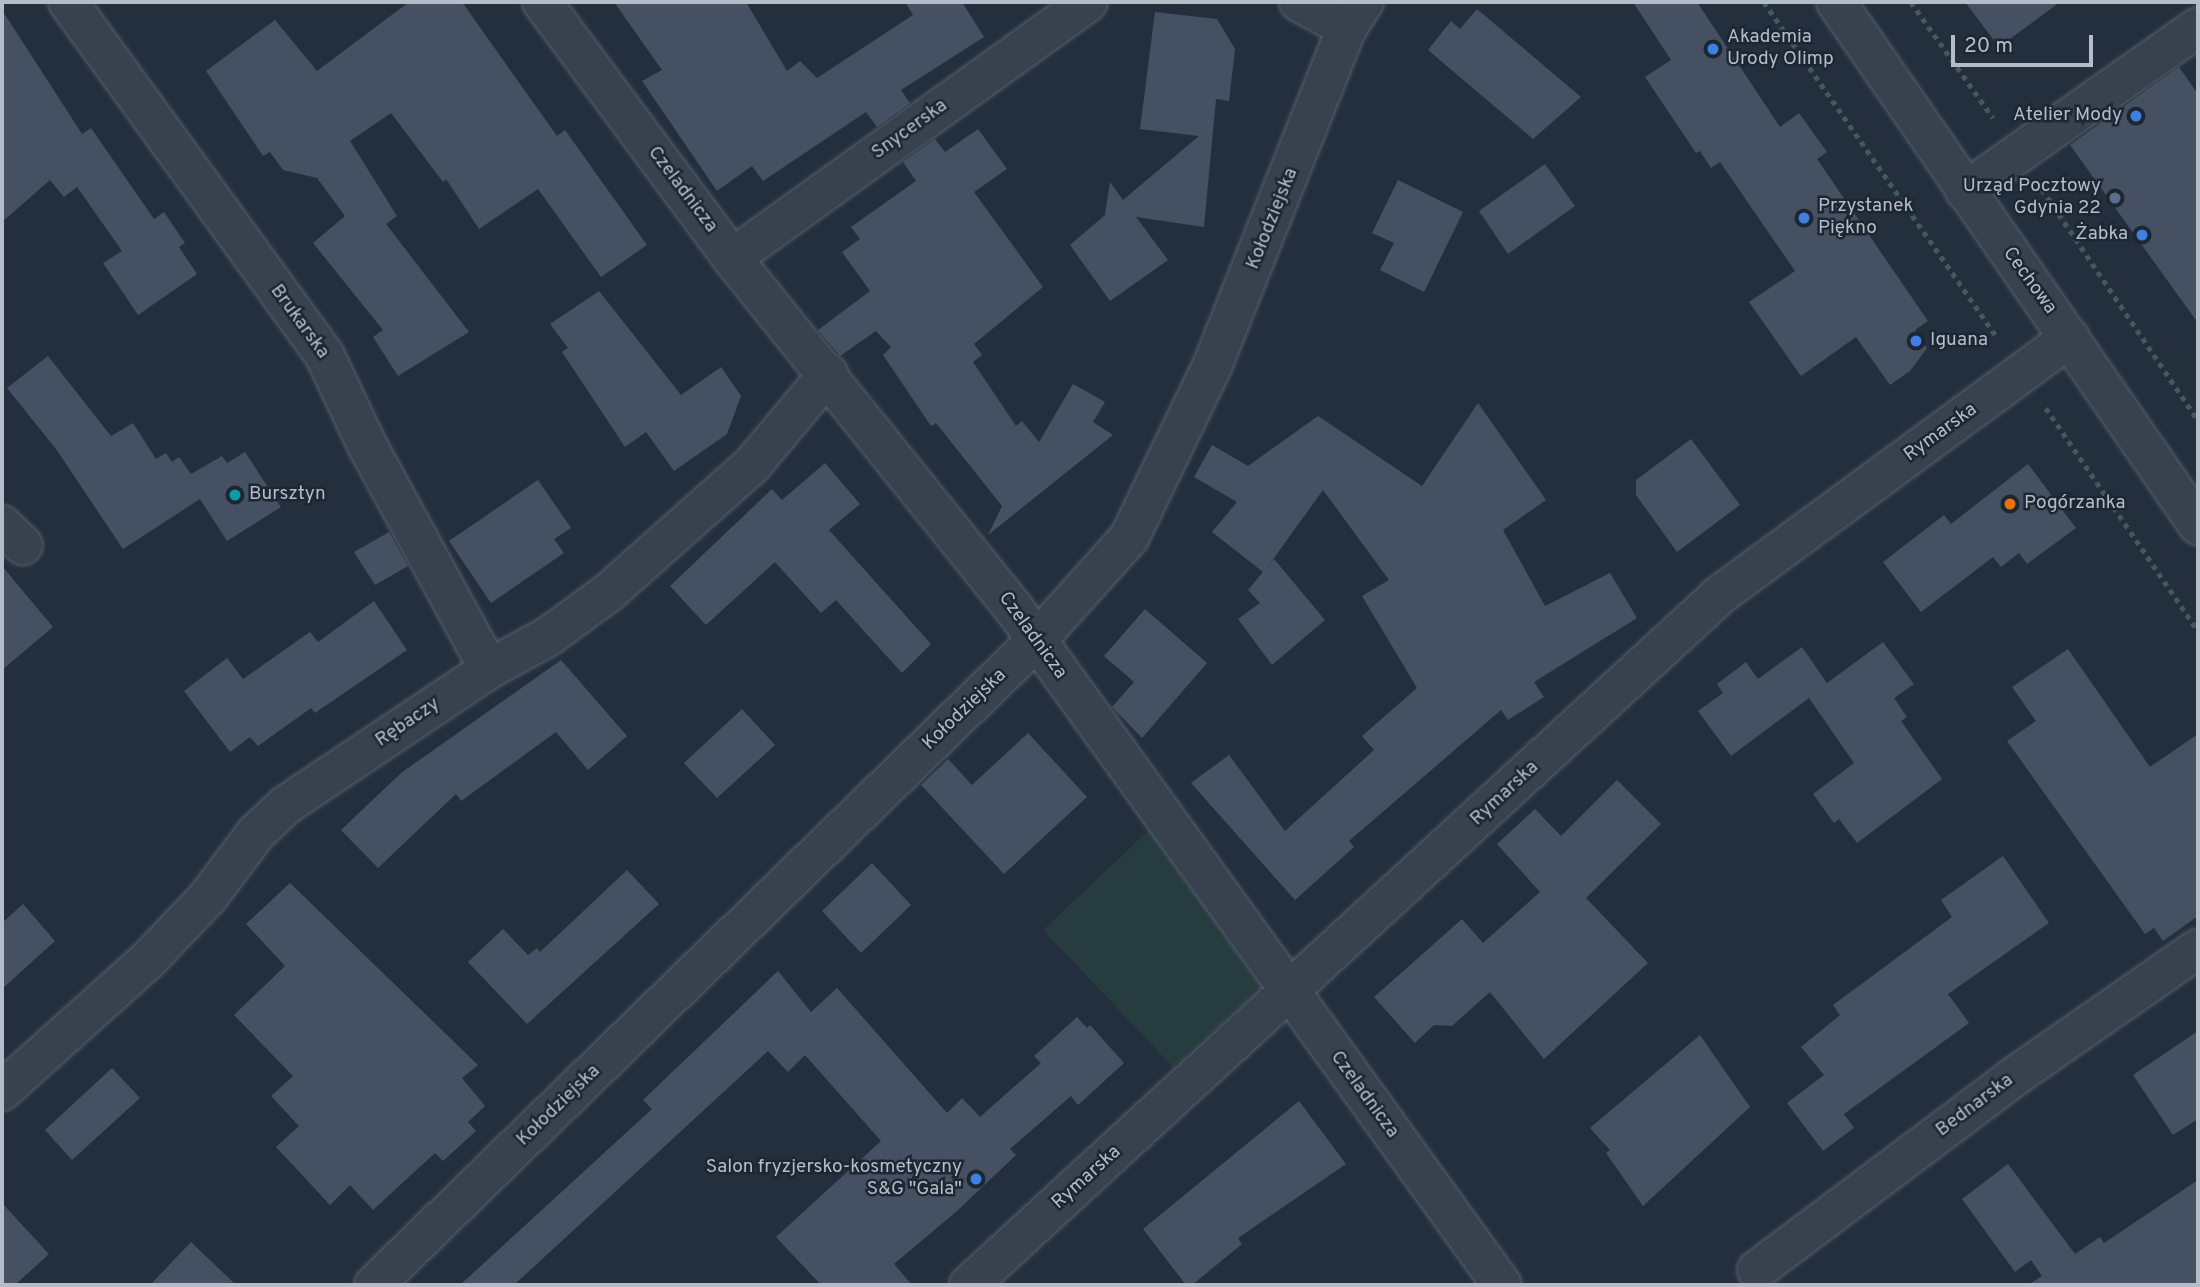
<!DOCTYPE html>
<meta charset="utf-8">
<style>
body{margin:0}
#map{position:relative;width:2200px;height:1287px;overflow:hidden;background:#242f3e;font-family:Overpass,sans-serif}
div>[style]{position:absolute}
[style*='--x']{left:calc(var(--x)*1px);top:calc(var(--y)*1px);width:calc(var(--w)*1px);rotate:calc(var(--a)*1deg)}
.green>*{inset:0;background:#263c3f}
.building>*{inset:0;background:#455162}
.path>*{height:4.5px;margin-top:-2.25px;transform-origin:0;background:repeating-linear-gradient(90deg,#44595c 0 5px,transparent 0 10px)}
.roads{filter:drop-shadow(0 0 2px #565f6c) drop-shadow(0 0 2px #565f6c)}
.minor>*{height:38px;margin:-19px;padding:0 19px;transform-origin:19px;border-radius:19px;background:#38414e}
.dots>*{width:19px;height:19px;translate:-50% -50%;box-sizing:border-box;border:4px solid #1d2633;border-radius:50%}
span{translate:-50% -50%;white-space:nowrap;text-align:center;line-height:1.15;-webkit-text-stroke:5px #1d2633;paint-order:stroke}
.poi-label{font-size:19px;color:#b4bcc9}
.left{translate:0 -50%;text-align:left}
.right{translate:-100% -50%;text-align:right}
.street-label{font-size:19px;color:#b4bcc9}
.frame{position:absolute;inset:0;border:4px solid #b4bcc9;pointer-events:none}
.scale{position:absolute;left:1951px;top:35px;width:142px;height:32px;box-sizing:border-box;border:4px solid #b4bcc9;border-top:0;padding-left:9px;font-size:21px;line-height:24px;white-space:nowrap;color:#b4bcc9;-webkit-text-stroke:5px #1d2633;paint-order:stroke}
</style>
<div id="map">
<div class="green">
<div style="clip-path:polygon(1149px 830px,1262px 988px,1173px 1067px,1043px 930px)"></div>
</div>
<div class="building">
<div style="clip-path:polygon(409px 2px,462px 2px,557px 136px,565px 130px,647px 245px,601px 277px,538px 189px,479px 229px,446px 179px,443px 182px,391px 113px,350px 141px,397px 216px,386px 224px,469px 332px,398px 376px,373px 337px,383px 330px,313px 243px,345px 216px,317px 178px,283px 170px,270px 152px,263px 156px,206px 71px,275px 20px,317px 71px)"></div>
<div style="clip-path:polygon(614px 2px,746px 2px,787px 71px,800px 61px,817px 78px,913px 15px,905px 2px,962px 2px,984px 37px,901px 90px,910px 103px,877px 127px,866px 112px,763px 181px,752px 166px,717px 191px,642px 81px,662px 70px)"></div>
<div style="clip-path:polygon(1633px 2px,1697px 2px,1780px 127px,1799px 113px,1827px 152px,1817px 159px,1928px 321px,1915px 330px,1927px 348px,1910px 371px,1890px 385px,1856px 337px,1801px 376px,1749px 302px,1795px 271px,1720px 162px,1711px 168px,1700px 151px,1696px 153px,1645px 77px,1671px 60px)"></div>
<div style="clip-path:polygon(1965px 2px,2060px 2px,1999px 47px)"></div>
<div style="clip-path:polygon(1477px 9px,1581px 97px,1533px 139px,1428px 50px,1451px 21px,1460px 29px)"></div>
<div style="clip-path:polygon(2px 10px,82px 134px,91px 128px,154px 219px,164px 212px,185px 243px,179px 247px,197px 274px,138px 315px,103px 263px,122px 251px,77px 187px,64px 197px,50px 180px,2px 222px)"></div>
<div style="clip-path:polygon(1155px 12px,1217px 19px,1235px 49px,1229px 101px,1216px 99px,1204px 227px,1136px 217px,1168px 260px,1110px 301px,1070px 245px,1105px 215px,1110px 182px,1123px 200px,1199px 136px,1140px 129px)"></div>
<div style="clip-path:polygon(2179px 67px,2198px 94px,2198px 323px,2070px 145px)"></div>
<div style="clip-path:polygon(978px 129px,1007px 169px,974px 192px,1043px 287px,974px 344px,982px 355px,973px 362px,1016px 426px,1022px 421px,1039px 442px,1073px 384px,1105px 402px,1093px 422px,1113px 435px,988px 535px,1002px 506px,936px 423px,931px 426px,883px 355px,891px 347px,876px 331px,840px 356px,818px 330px,870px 291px,842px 252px,860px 239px,851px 227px,916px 181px,903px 162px,935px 139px,945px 152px)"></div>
<div style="clip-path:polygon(1545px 164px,1575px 206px,1508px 254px,1479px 211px)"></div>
<div style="clip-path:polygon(1398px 180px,1463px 212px,1424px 292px,1380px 270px,1394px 243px,1372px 233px)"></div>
<div style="clip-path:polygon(599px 291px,681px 395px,721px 367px,741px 396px,727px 434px,674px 471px,646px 432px,625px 447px,562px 352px,568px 348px,550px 324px)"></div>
<div style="clip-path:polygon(48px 356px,111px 436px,133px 423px,156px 459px,166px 453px,172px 462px,179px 457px,191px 474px,222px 456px,227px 463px,245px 452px,281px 507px,227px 541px,200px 499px,123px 549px,56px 449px,7px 388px)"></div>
<div style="clip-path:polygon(1478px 403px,1546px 500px,1503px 530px,1545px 606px,1610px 573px,1637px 618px,1534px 682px,1544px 697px,1508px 720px,1501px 710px,1349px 841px,1354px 847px,1295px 900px,1191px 783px,1229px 755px,1285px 831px,1374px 750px,1362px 736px,1417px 688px,1362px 596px,1389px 580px,1323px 490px,1266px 569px,1274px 559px,1325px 620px,1272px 665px,1238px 619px,1260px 603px,1248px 590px,1263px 572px,1212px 532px,1237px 502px,1194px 477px,1212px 445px,1248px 466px,1318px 416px,1422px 486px)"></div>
<div style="clip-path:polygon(1691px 439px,1740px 505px,1677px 552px,1636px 495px,1636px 480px)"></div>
<div style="clip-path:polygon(825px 463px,860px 504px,829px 530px,931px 644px,902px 673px,836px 600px,821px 613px,775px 562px,706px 625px,670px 586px,772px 489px,782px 500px)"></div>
<div style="clip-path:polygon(2028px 464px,2076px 528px,2027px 564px,2019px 553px,2001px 567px,1993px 557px,1921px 612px,1883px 562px,1944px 515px,1951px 524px)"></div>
<div style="clip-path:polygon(538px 480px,571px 528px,554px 539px,564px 553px,491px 603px,449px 541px)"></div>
<div style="clip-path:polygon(389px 532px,408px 566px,375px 585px,354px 552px)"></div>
<div style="clip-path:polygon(2px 566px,53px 627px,2px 670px)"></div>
<div style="clip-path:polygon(374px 601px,407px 650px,315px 713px,311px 708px,258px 746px,250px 737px,230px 752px,184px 691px,227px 658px,243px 679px,310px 632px,318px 642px)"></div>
<div style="clip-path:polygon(1145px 609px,1207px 663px,1142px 738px,1112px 707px,1134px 682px,1104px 656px)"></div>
<div style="clip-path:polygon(1883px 642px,1914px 684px,1894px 698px,1907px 717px,1901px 721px,1942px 779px,1857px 843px,1839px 819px,1834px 823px,1813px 794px,1854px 763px,1809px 698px,1731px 756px,1698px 711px,1723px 693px,1717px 684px,1746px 662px,1758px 679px,1802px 647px,1827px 683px)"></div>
<div style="clip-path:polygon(2068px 649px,2150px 767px,2198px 734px,2198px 916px,2163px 941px,2154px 928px,2145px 934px,2007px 741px,2036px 721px,2012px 687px)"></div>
<div style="clip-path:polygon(561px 660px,627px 736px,588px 770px,556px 732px,461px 801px,456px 794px,378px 868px,341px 830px,401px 773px)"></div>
<div style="clip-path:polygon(742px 709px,775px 745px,717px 798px,684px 763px)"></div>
<div style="clip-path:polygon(1028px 733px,1087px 797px,1004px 874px,921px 785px,948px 759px,972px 785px)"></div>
<div style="clip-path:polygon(1617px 780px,1661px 824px,1586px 898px,1648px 963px,1544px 1059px,1490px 992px,1452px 1026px,1434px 1025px,1415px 1043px,1374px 997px,1462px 919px,1483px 943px,1540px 892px,1497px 844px,1535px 809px,1561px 836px)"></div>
<div style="clip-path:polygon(2003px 856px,2049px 923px,1948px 994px,1969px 1023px,1844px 1114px,1854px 1128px,1823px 1151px,1787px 1103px,1824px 1075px,1801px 1047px,1840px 1015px,1833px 1005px,1952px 917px,1941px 900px)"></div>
<div style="clip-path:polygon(872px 863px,911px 905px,861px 953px,822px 911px)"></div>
<div style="clip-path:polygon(627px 870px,659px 904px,527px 1024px,468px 962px,503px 929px,528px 955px,537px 948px,540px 952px)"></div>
<div style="clip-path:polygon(290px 883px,478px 1065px,462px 1078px,485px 1106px,468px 1122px,476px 1131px,443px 1161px,435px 1153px,373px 1210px,350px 1185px,330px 1205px,276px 1147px,299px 1126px,271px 1096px,293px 1076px,234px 1015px,285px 966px,246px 924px)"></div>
<div style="clip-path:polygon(23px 904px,55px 941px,2px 989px,2px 923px)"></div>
<div style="clip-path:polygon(778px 971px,811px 1012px,837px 988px,947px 1113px,962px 1098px,980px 1117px,1041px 1063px,1034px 1056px,1077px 1017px,1087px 1028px,1090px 1025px,1124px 1063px,1078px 1105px,1071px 1096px,1010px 1149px,1016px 1155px,957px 1211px,894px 1264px,912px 1285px,821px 1285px,776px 1237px,881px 1141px,805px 1055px,788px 1072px,768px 1051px,514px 1285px,460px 1285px,652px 1109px,643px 1100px)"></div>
<div style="clip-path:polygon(2198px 1031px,2198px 1119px,2173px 1135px,2133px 1075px)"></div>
<div style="clip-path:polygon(1700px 1035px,1750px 1107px,1643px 1206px,1606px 1153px,1610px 1150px,1590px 1128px)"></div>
<div style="clip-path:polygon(112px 1068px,140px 1098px,72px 1160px,45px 1130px)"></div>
<div style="clip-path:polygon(1299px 1101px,1346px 1164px,1238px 1238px,1242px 1244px,1192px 1285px,1186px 1285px,1143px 1229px)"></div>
<div style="clip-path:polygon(2008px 1164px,2075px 1254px,2100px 1237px,2104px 1243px,2198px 1180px,2198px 1285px,2028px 1285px,2042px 1276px,2031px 1260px,2015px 1272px,1962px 1199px)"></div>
<div style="clip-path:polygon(2px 1203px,49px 1254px,15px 1285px,2px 1285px)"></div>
<div style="clip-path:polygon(191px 1242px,236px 1285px,150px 1285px)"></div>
</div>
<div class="path">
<div style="--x:1764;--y:2;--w:408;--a:55.2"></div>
<div style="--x:1911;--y:2;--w:142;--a:54.7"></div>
<div style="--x:2042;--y:189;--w:279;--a:56"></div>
<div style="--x:2046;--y:408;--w:270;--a:55.7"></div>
</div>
<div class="roads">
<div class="minor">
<div style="--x:68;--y:2;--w:435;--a:54"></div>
<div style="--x:324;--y:354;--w:101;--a:64.7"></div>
<div style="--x:367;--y:445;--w:255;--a:61.4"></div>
<div style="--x:542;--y:2;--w:319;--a:53.4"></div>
<div style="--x:732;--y:258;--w:452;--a:51.2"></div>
<div style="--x:1015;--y:610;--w:832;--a:54.19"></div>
<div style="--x:1299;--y:2;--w:55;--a:28.4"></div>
<div style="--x:1836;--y:2;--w:636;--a:55.31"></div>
<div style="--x:1965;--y:191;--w:285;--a:-35.1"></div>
<div style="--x:732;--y:258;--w:438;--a:-35.7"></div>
<div style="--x:2;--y:525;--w:29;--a:44"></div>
<div style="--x:2;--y:1091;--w:196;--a:-41.9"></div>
<div style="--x:148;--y:960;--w:87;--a:-46.4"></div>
<div style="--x:208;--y:897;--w:80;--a:-53.1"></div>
<div style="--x:256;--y:833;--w:41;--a:-43"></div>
<div style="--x:286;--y:805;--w:244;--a:-33.8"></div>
<div style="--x:489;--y:669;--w:68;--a:-28.8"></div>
<div style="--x:549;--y:636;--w:74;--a:-36.3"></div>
<div style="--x:609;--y:592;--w:191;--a:-41.6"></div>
<div style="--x:752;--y:465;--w:119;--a:-50.1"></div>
<div style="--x:1757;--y:1270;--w:323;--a:-36.9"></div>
<div style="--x:2015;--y:1076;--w:223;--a:-34.8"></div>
<div style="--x:374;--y:1285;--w:925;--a:-44.21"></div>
<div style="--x:1037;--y:640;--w:137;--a:-48"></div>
<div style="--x:1129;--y:538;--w:193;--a:-64.2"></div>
<div style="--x:1213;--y:364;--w:362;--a:-68.3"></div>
<div style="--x:1347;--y:28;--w:31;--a:-57"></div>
<div style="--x:969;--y:1285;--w:1021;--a:-42.58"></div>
<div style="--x:1721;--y:594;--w:433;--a:-36.3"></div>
</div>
</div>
<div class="dots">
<div style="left:1713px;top:49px;background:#3f7fe0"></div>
<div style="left:2136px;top:116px;background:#3f7fe0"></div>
<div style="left:2115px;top:198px;background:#5c6f8a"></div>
<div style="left:1804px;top:218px;background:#3f7fe0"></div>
<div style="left:2142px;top:235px;background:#3f7fe0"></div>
<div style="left:1916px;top:341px;background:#3f7fe0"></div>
<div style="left:235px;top:495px;background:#0f9aa8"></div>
<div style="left:2010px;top:504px;background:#e8710a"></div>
<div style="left:976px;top:1179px;background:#3f7fe0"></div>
</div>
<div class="poi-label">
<span class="left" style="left:1727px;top:49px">Akademia<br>Urody Olimp</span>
<span class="right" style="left:2122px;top:116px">Atelier Mody</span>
<span class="right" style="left:2101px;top:198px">Urząd Pocztowy<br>Gdynia 22</span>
<span class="left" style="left:1818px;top:218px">Przystanek<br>Piękno</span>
<span class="right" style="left:2128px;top:235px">Żabka</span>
<span class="left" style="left:1930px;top:341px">Iguana</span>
<span class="left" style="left:249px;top:495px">Bursztyn</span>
<span class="left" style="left:2024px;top:504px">Pogórzanka</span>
<span class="right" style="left:962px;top:1179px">Salon fryzjersko-kosmetyczny<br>S&amp;G "Gala"</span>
</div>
<div class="street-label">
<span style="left:910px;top:130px;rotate:-36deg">Snycerska</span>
<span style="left:682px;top:190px;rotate:53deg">Czeladnicza</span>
<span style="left:1273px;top:219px;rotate:-68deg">Kołodziejska</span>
<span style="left:2029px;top:281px;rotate:54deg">Cechowa</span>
<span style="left:299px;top:322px;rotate:54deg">Brukarska</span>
<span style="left:1941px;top:433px;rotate:-36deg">Rymarska</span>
<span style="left:1032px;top:636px;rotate:54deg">Czeladnicza</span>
<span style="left:965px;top:710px;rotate:-44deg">Kołodziejska</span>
<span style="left:408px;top:723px;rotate:-34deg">Rębaczy</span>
<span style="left:1505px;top:794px;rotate:-43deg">Rymarska</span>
<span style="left:1364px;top:1095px;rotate:54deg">Czeladnicza</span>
<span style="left:559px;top:1106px;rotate:-44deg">Kołodziejska</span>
<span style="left:1975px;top:1106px;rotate:-37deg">Bednarska</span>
<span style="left:1087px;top:1178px;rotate:-42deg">Rymarska</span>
</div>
<div class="frame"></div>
<div class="scale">20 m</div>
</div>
